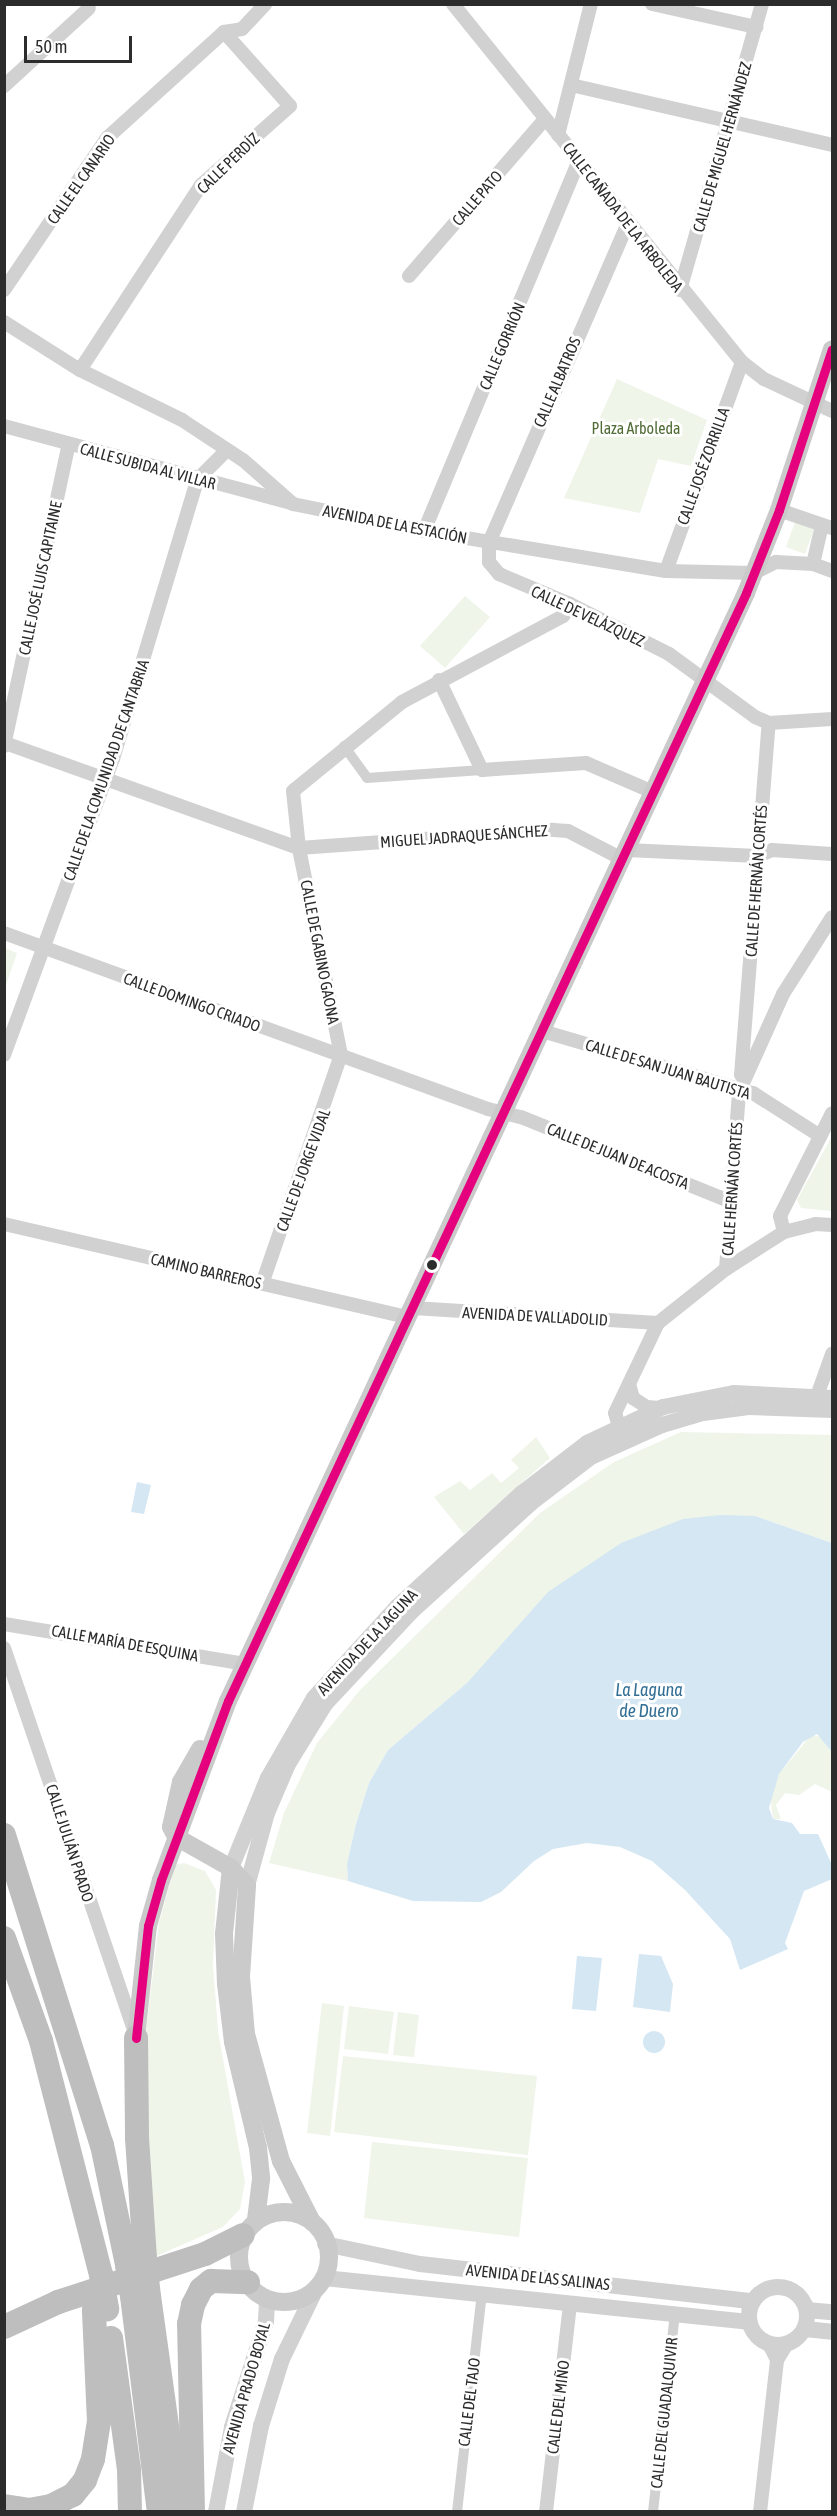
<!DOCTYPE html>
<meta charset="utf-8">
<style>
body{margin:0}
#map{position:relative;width:837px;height:2516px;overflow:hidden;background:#fff;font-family:"Asap Condensed",sans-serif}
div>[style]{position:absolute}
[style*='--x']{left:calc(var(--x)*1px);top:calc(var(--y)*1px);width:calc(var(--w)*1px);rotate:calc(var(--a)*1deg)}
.green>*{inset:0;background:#eff5e9}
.water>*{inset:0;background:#d4e7f3}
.round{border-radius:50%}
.pedestrian>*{height:10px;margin:-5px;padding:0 5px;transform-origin:5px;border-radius:5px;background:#d1d1d1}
.minor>*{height:14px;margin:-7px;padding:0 7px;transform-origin:7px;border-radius:7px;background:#d1d1d1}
.tertiary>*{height:16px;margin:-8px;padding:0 8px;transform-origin:8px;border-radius:8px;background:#d1d1d1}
.tertiary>.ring{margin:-8px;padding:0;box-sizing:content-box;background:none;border:16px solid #d1d1d1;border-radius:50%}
.secondary>*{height:18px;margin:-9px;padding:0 9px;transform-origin:9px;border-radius:9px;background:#cacaca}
.secondary>.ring{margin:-9px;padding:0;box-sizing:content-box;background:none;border:18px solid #cacaca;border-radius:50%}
.motorway>*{height:24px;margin:-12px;padding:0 12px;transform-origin:12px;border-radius:12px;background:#bebebe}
.motorway-bridge>*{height:24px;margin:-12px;padding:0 12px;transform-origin:12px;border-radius:12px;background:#bebebe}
.bus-1>*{height:9px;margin:-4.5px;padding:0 4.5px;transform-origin:4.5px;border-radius:4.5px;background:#e5007d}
.dots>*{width:16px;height:16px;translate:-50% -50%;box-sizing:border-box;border:3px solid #fff;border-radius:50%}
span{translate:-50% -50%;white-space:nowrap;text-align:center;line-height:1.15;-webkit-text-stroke:6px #fff;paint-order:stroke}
.street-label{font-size:16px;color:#2c2c2c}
.park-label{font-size:16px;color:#4f6b36}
.water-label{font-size:18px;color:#336f95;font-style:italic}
.frame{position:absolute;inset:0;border:6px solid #2c2c2c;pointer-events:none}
.scale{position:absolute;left:24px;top:36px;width:108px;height:27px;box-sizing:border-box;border:3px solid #2c2c2c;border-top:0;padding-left:8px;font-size:18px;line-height:21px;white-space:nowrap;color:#2c2c2c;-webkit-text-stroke:4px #fff;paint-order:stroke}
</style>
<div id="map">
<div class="green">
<div style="clip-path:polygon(617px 379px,707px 420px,691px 466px,658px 459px,640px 513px,564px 498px)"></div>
<div style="clip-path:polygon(795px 522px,814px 529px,805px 554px,786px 547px)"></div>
<div style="clip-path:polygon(465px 596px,490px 617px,445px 668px,420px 646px)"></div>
<div style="clip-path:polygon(5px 948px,17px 953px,5px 988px)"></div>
<div style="clip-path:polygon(832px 1136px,832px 1211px,801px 1208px,797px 1200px)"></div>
<div style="clip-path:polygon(681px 1432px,832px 1435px,832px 1543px,755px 1516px,467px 1683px,388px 1750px,369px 1783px,356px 1824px,347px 1864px,348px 1881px,269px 1863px,284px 1813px,317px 1743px,360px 1690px,540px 1513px,614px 1462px)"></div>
<div style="clip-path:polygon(536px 1437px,550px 1458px,464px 1534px,434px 1497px,460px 1481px,470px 1490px,492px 1473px,501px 1483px,519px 1468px,511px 1460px)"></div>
<div style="clip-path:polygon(811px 1735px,821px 1737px,832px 1752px,832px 1792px,815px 1784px,799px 1795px,785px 1793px,776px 1805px,781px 1819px,773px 1819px,770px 1795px,779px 1774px)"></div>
<div style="clip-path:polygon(184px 1863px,205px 1871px,216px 1890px,213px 1964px,218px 2031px,245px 2182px,240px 2209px,223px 2227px,154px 2257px,144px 2048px,159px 1923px,175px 1865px)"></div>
<div style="clip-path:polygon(322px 2003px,344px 2006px,330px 2136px,307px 2133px)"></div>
<div style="clip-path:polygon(349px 2006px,394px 2012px,388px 2054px,344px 2049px)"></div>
<div style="clip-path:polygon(398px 2012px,419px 2015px,414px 2057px,393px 2055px)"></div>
<div style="clip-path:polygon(343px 2056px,537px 2076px,528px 2155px,334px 2132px)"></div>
<div style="clip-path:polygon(372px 2142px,528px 2158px,519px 2237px,364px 2218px)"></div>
</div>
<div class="water">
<div style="clip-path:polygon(137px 1482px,151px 1485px,144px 1514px,131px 1512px)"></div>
<div style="clip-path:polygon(720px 1515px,755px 1516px,832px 1543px,832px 1752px,817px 1734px,803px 1742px,779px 1774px,769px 1808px,773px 1819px,792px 1823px,800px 1834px,818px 1834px,832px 1865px,832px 1879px,804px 1891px,785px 1943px,788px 1949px,740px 1970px,730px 1939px,685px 1890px,652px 1861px,620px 1847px,587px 1843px,553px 1849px,534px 1861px,501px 1892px,481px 1902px,413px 1901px,348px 1881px,347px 1864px,356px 1824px,369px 1783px,388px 1750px,467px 1683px,548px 1592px,621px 1543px,683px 1519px)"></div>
<div style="clip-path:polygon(639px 1954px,661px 1956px,673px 1984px,670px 2012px,633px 2007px)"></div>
<div style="clip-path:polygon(577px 1956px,602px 1958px,596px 2011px,572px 2009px)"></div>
<div class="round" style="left:643px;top:2031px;width:22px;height:22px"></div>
</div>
<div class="pedestrian">
<div style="--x:344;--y:746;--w:39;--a:54"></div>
<div style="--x:367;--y:778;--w:115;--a:-4"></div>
<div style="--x:457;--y:2512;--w:220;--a:-83.5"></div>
<div style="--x:653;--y:2512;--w:199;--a:-83.7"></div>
</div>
<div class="minor">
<div style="--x:453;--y:4;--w:460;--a:51.1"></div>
<div style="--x:742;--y:362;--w:28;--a:38"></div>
<div style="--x:764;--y:379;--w:75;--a:25.2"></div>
<div style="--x:652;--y:4;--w:107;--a:12.5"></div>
<div style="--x:224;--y:32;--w:18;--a:-9"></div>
<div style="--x:242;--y:29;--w:34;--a:-47"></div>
<div style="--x:571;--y:85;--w:268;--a:12.9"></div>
<div style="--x:4;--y:86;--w:115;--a:-42.5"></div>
<div style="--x:558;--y:135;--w:135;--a:-75.9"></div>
<div style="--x:628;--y:223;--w:348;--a:113.5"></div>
<div style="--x:489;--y:542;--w:20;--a:90"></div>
<div style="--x:489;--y:562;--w:16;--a:50"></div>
<div style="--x:499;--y:574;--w:77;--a:22.9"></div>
<div style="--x:570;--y:604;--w:111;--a:26.8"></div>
<div style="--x:669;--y:654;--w:107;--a:36.2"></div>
<div style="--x:755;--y:717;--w:15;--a:23"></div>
<div style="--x:769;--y:723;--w:63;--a:-3.6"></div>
<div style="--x:409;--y:276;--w:208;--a:-49.1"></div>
<div style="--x:4;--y:290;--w:184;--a:-55.9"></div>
<div style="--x:107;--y:138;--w:158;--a:-42.2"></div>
<div style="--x:680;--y:290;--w:298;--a:-74"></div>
<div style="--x:4;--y:322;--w:90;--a:32.3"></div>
<div style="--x:80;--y:370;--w:114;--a:26.1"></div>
<div style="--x:182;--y:420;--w:73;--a:33.3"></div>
<div style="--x:243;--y:460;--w:67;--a:41.3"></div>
<div style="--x:293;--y:504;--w:134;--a:11.6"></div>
<div style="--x:424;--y:531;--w:245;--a:9.4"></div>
<div style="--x:666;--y:571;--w:88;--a:1.3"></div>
<div style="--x:754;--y:573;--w:25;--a:-27"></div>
<div style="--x:776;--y:562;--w:37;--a:3"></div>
<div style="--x:813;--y:564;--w:20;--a:20"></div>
<div style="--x:80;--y:370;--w:221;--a:-56.8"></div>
<div style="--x:201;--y:185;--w:119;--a:-41.6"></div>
<div style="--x:290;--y:106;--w:99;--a:-131.7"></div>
<div style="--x:4;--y:426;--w:297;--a:15"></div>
<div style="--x:779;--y:510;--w:56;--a:18.8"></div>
<div style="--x:424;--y:531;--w:401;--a:-67.3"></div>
<div style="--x:813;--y:564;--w:40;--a:-77"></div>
<div style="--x:666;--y:571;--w:222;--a:-70"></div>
<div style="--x:439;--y:680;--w:100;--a:64.5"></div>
<div style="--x:482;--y:770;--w:104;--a:-3.9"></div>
<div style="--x:586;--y:763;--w:73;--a:23.4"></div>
<div style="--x:5;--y:743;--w:312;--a:19.7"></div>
<div style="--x:299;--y:848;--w:255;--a:-4.1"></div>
<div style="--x:553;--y:830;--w:15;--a:4"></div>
<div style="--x:568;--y:831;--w:61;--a:27.4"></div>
<div style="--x:4;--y:746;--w:309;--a:-77.9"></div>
<div style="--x:626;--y:850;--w:132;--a:2.6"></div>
<div style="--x:758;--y:856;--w:15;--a:-23"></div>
<div style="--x:772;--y:850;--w:60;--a:3.8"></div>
<div style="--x:4;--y:933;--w:515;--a:19.98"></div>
<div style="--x:488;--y:1109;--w:34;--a:14"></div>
<div style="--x:521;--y:1117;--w:227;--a:22"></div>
<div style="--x:542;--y:1031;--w:220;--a:16.4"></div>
<div style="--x:753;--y:1093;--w:80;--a:32.7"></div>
<div style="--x:4;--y:1055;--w:315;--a:-69.8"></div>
<div style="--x:113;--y:759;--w:291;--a:-73.2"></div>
<div style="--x:197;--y:480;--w:42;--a:-45"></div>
<div style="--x:741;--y:1075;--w:353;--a:-85.5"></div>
<div style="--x:4;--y:1224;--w:415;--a:13"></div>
<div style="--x:784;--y:1232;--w:16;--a:-104"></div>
<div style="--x:780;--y:1216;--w:115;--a:-63.2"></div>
<div style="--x:726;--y:1269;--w:177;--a:-85.8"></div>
<div style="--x:739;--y:1092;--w:107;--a:-65.8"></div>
<div style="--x:783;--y:994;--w:91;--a:-57.5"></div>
<div style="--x:262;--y:1284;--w:242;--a:-71"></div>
<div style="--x:341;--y:1055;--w:211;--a:-101.5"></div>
<div style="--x:299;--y:848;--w:57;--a:-96"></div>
<div style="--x:293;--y:791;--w:141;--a:-39.2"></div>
<div style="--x:402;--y:702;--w:183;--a:-28.1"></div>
<div style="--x:563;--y:616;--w:14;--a:-60"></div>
<div style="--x:413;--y:1308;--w:245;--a:3.5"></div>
<div style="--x:629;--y:1384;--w:15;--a:74"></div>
<div style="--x:633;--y:1398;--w:17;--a:33"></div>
<div style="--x:647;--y:1407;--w:13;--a:4"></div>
<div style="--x:817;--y:1396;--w:45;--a:-70.3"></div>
<div style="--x:622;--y:1437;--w:25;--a:-106"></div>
<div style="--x:615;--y:1413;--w:100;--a:-64.5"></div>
<div style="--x:658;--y:1323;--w:87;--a:-38.5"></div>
<div style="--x:726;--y:1269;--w:69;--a:-32.5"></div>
<div style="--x:784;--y:1232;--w:32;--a:-14"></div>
<div style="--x:815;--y:1224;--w:17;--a:3"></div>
<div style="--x:4;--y:1624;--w:244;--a:9.4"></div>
<div style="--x:4;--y:1648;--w:407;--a:71.2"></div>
<div style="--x:769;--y:2344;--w:18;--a:63"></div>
<div style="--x:546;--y:2512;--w:210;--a:-83.4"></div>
<div style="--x:760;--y:2512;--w:153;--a:-83.6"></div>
<div style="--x:777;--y:2360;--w:19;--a:-58"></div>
</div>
<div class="tertiary">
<div style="--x:231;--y:1868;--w:97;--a:-67.7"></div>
<div style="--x:268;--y:1778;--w:92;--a:-60.1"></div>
<div style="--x:314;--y:1698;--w:123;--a:-47.6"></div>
<div style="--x:397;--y:1607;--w:169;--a:-42.4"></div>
<div style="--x:522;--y:1493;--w:82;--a:-37.6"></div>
<div style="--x:587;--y:1443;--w:84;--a:-25.3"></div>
<div style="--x:663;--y:1407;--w:72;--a:-11.2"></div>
<div style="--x:734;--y:1393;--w:98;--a:2.9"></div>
<div style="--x:247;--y:1886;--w:76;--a:-74.7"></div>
<div style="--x:267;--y:1813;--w:53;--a:-66.8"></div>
<div style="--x:288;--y:1764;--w:70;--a:-58.3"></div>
<div style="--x:325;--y:1704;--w:127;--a:-46.9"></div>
<div style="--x:412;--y:1611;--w:161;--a:-42.2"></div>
<div style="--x:531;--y:1503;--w:76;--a:-37.5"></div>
<div style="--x:591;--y:1457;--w:78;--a:-24.3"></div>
<div style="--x:662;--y:1425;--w:43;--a:-16.3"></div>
<div style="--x:703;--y:1413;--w:46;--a:-7.4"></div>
<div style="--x:749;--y:1407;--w:83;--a:2.1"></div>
<div style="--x:325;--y:2244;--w:97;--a:11.9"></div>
<div style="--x:420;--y:2264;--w:334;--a:6.4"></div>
<div style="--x:324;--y:2278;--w:427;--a:5.9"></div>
<div class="ring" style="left:749px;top:2287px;width:42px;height:42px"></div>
<div style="--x:807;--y:2310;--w:25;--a:5"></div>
<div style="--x:805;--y:2329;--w:27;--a:6"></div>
<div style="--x:216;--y:2512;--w:86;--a:-79.3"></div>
<div style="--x:232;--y:2427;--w:111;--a:-72.2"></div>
<div style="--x:266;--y:2321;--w:22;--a:-87"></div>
<div style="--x:244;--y:2512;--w:88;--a:-78.8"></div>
<div style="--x:261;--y:2426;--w:70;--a:-72.6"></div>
<div style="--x:282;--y:2359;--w:78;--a:-64.1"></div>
</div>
<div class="secondary">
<div style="--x:200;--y:1749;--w:38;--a:120"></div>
<div style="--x:181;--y:1782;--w:46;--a:102.5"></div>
<div style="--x:171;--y:1827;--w:11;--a:63"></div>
<div style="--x:176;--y:1837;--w:63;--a:29.4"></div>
<div style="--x:231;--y:1868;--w:24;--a:48"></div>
<div style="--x:247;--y:1886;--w:91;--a:93.8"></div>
<div style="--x:241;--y:1977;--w:57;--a:85"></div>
<div style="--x:246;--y:2034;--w:132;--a:74.6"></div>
<div style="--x:281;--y:2161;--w:68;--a:63.1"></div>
<div style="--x:231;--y:1868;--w:66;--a:96.1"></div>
<div style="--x:224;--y:1934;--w:50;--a:87.7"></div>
<div style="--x:226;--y:1984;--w:58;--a:83.1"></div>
<div style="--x:233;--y:2042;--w:109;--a:76.7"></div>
<div style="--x:258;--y:2148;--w:31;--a:84"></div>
<div style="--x:261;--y:2179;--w:41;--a:97"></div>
<div style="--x:136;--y:2038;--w:113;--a:-83.9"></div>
<div style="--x:148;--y:1926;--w:48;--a:-74.2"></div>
<div style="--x:161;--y:1880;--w:191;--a:-69.5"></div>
<div style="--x:228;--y:1701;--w:1223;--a:-64.94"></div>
<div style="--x:746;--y:593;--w:89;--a:-68.3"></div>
<div style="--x:779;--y:510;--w:169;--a:-71.8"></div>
<div class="ring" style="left:239px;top:2212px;width:72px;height:72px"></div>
</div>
<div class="motorway">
<div style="--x:4;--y:1835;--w:325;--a:72.5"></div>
<div style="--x:102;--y:2145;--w:123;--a:78.2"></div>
<div style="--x:4;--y:1938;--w:109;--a:70.2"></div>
<div style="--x:41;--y:2041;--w:241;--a:75.6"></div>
<div style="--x:136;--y:2038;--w:100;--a:89.4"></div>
<div style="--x:137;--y:2138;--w:121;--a:86.2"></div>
<div style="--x:132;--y:2296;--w:218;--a:82.9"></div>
<div style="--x:149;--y:2296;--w:218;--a:82.1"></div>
<div style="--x:4;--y:2327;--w:60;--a:-24.8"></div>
<div style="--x:58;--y:2302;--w:155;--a:-18.1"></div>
<div style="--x:205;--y:2254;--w:42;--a:-26.6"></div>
<div style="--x:111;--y:2338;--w:132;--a:82.2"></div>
<div style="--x:129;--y:2469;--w:43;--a:88.7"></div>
<div style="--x:4;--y:2506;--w:25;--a:9"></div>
<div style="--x:29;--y:2510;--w:22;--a:-10"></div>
<div style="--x:51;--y:2506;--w:25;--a:-27"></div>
<div style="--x:73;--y:2495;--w:19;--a:-51"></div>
<div style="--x:85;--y:2480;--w:22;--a:-69"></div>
<div style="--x:93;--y:2459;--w:37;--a:-81"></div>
<div style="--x:99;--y:2422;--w:112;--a:-92.6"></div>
<div style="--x:193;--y:2512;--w:188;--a:-91.2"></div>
<div style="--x:189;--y:2324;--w:19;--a:-78"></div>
<div style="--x:193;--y:2305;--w:18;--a:-63"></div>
<div style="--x:201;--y:2289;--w:13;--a:-39"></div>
<div style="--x:211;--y:2281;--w:37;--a:2"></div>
</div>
<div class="motorway-bridge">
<div style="--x:145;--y:2259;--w:37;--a:84"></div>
<div style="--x:127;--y:2265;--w:31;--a:81"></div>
<div style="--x:101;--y:2274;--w:36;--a:80"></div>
</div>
<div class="bus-1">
<div style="--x:136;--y:2038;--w:113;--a:-83.9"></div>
<div style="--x:148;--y:1926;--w:48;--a:-74.2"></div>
<div style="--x:161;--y:1880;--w:191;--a:-69.5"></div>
<div style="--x:228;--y:1701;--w:1223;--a:-64.94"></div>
<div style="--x:746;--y:593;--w:89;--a:-68.3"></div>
<div style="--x:779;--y:510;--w:169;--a:-71.8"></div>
</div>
<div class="dots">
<div style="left:432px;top:1265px;background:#2c2c2c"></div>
</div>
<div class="street-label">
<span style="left:722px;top:147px;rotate:-74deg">CALLE DE MIGUEL HERNÁNDEZ</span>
<span style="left:228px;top:163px;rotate:-44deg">CALLE PERDÍZ</span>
<span style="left:81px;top:179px;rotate:-55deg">CALLE EL CANARIO</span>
<span style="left:477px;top:198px;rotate:-49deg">CALLE PATO</span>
<span style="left:623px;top:217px;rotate:52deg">CALLE CAÑADA DE LA ARBOLEDA</span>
<span style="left:502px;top:346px;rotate:-67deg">CALLE GORRIÓN</span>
<span style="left:557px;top:382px;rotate:-67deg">CALLE ALBATROS</span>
<span style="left:148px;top:466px;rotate:15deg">CALLE SUBIDA AL VILLAR</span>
<span style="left:703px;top:466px;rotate:-70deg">CALLE JOSÉ ZORRILLA</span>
<span style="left:395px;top:524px;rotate:11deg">AVENIDA DE LA ESTACIÓN</span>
<span style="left:40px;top:578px;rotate:-78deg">CALLE JOSÉ LUIS CAPITAINE</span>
<span style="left:588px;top:616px;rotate:25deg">CALLE DE VELÁZQUEZ</span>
<span style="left:106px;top:770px;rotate:-71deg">CALLE DE LA COMUNIDAD DE CANTABRIA</span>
<span style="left:464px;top:836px;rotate:-4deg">MIGUEL JADRAQUE SÁNCHEZ</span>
<span style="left:756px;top:881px;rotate:-86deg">CALLE DE HERNÁN CORTÉS</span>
<span style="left:320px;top:952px;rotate:79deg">CALLE DE GABINO GAONA</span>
<span style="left:192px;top:1002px;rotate:20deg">CALLE DOMINGO CRIADO</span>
<span style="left:668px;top:1069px;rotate:17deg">CALLE DE SAN JUAN BAUTISTA</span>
<span style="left:618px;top:1156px;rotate:22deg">CALLE DE JUAN DE ACOSTA</span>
<span style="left:303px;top:1170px;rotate:-70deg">CALLE DE JORGE VIDAL</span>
<span style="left:732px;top:1189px;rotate:-86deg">CALLE HERNÁN CORTÉS</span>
<span style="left:206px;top:1271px;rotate:13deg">CAMINO BARREROS</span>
<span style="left:535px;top:1316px;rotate:3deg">AVENIDA DE VALLADOLID</span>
<span style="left:367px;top:1642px;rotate:-47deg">AVENIDA DE LA LAGUNA</span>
<span style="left:125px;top:1643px;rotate:10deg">CALLE MARÍA DE ESQUINA</span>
<span style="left:70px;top:1843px;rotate:72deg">CALLE JULIÁN PRADO</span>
<span style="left:538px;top:2277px;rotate:6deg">AVENIDA DE LAS SALINAS</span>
<span style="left:246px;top:2388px;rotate:-74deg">AVENIDA PRADO BOYAL</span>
<span style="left:469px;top:2402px;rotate:-83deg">CALLE DEL TAJO</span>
<span style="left:558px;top:2407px;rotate:-83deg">CALLE DEL MIÑO</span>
<span style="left:664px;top:2413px;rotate:-84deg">CALLE DEL GUADALQUIVIR</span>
</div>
<div class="park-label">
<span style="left:636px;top:428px">Plaza Arboleda</span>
</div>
<div class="water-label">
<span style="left:649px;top:1701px">La Laguna<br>de Duero</span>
</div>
<div class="frame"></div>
<div class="scale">50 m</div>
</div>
